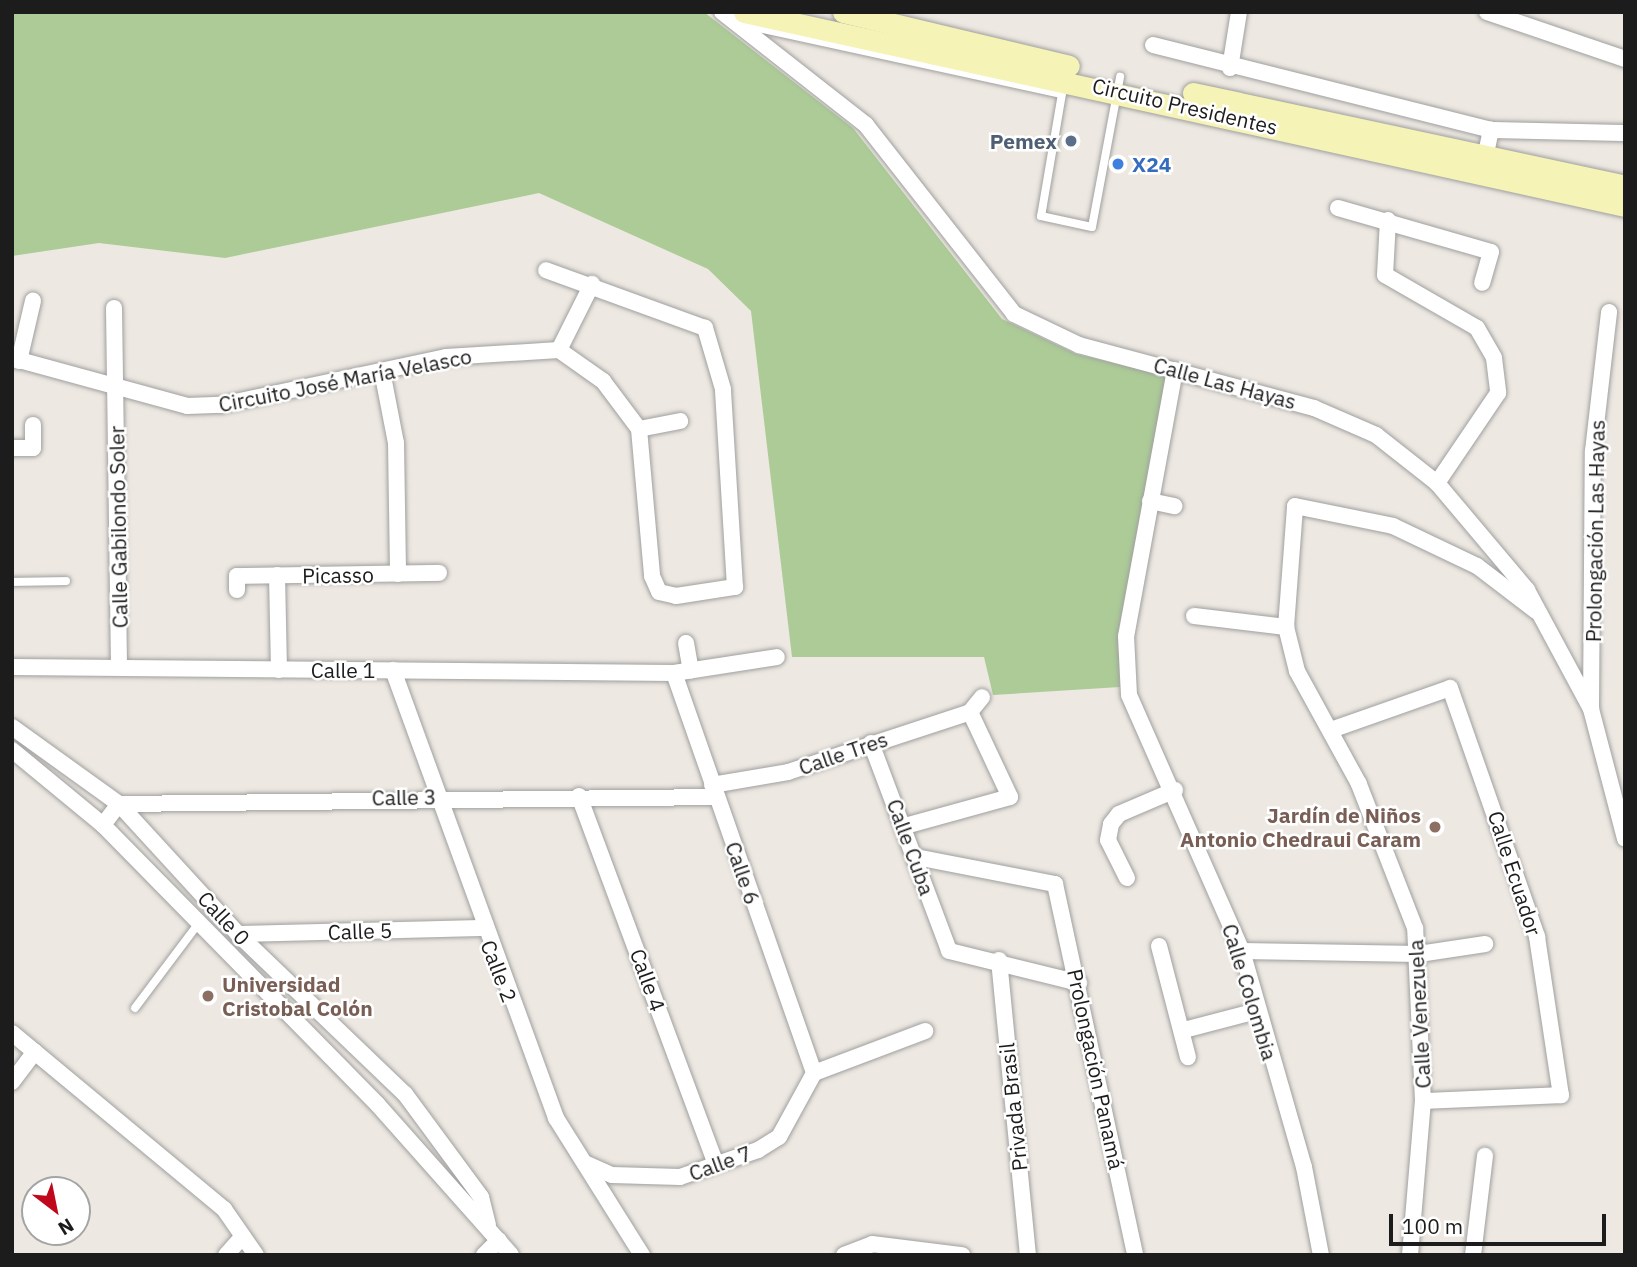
<!DOCTYPE html>
<meta charset="utf-8">
<style>
body{margin:0}
#map{position:relative;width:1637px;height:1267px;overflow:hidden;background:#ede8e1;font-family:"IBM Plex Sans",sans-serif}
div>[style]{position:absolute}
[style*='--x']{left:calc(var(--x)*1px);top:calc(var(--y)*1px);width:calc(var(--w)*1px);rotate:calc(var(--a)*1deg)}
.forest>*{inset:0;background:#accb97}
.roads{filter:drop-shadow(0 0 2px #a0a0a0) drop-shadow(0 0 2px #a0a0a0)}
.lane>*{height:8px;margin:-4px;padding:0 4px;transform-origin:4px;border-radius:4px;background:#fff}
.street>*{height:16px;margin:-8px;padding:0 8px;transform-origin:8px;border-radius:8px;background:#fff}
.secondary>*{height:21px;margin:-10.5px;padding:0 10.5px;transform-origin:10.5px;border-radius:10.5px;background:#f6f3b6}
.dots>*{width:19px;height:19px;translate:-50% -50%;box-sizing:border-box;border:4px solid #fff;border-radius:50%}
span{translate:-50% -50%;white-space:nowrap;text-align:center;line-height:1.15;-webkit-text-stroke:5px #fff;paint-order:stroke}
.street-label{font-size:21px;color:#1c1c1c}
.service-label{font-size:21px;color:#4e5e75;font-weight:700}
.right{translate:-100% -50%;text-align:right}
.shop-label{font-size:21px;color:#366cbe;font-weight:700}
.left{translate:0 -50%;text-align:left}
.education-label{font-size:21px;color:#785e54;font-weight:700}
.frame{position:absolute;inset:0;border:14px solid #1c1c1c;pointer-events:none}
.north{position:absolute;left:21px;top:1176px;width:70px;height:70px;box-sizing:border-box;background:#fff;border:2px solid #a4a4a4;border-radius:50%;rotate:148deg;font-size:19px;font-weight:700;line-height:28px;text-align:center;color:#1c1c1c}
.north::after{content:'';display:block;margin:auto;width:24px;height:32px;background:#c0081c;clip-path:polygon(50% 0,100% 100%,50% 72%,0 100%)}
.scale{position:absolute;left:1389px;top:1214px;width:217px;height:32px;box-sizing:border-box;border:4px solid #1c1c1c;border-top:0;padding-left:9px;font-size:21px;line-height:24px;white-space:nowrap;color:#1c1c1c;-webkit-text-stroke:5px #fff;paint-order:stroke}
</style>
<div id="map">
<div class="forest">
<div style="clip-path:polygon(12px 12px,704px 12px,853px 128px,1002px 319px,1076px 354px,1168px 376px,1118px 633px,1120px 687px,993px 695px,984px 657px,792px 657px,751px 311px,708px 269px,539px 193px,225px 258px,99px 243px,12px 256px)"></div>
</div>
<div class="roads">
<div class="lane">
<div style="--x:745;--y:25;--w:324;--a:12.3"></div>
<div style="--x:1064;--y:82;--w:136;--a:99.7"></div>
<div style="--x:1041;--y:216;--w:52;--a:12.2"></div>
<div style="--x:1092;--y:227;--w:153;--a:-79.4"></div>
<div style="--x:12;--y:582;--w:54;--a:-1.1"></div>
<div style="--x:135;--y:1008;--w:105;--a:-53.1"></div>
</div>
<div class="street">
<div style="--x:722;--y:12;--w:183;--a:38.1"></div>
<div style="--x:866;--y:125;--w:240;--a:51.9"></div>
<div style="--x:1014;--y:314;--w:72;--a:25.5"></div>
<div style="--x:1079;--y:345;--w:243;--a:15"></div>
<div style="--x:1314;--y:408;--w:68;--a:23.5"></div>
<div style="--x:1376;--y:435;--w:78;--a:38.2"></div>
<div style="--x:1437;--y:483;--w:140;--a:49.9"></div>
<div style="--x:1527;--y:590;--w:135;--a:61.7"></div>
<div style="--x:1591;--y:709;--w:134;--a:75.3"></div>
<div style="--x:1487;--y:12;--w:146;--a:18.8"></div>
<div style="--x:1153;--y:45;--w:349;--a:14.1"></div>
<div style="--x:1230;--y:68;--w:57;--a:-80.9"></div>
<div style="--x:1485;--y:158;--w:29;--a:-78"></div>
<div style="--x:1491;--y:130;--w:134;--a:1.3"></div>
<div style="--x:1338;--y:208;--w:159;--a:16"></div>
<div style="--x:1491;--y:252;--w:32;--a:106"></div>
<div style="--x:1388;--y:220;--w:55;--a:93.1"></div>
<div style="--x:1385;--y:275;--w:106;--a:29.9"></div>
<div style="--x:1477;--y:328;--w:34;--a:60"></div>
<div style="--x:1494;--y:358;--w:35;--a:83"></div>
<div style="--x:1498;--y:393;--w:109;--a:124.1"></div>
<div style="--x:114;--y:308;--w:359;--a:89.2"></div>
<div style="--x:559;--y:350;--w:74;--a:-63.4"></div>
<div style="--x:12;--y:358;--w:181;--a:15.3"></div>
<div style="--x:187;--y:406;--w:34;--a:-2"></div>
<div style="--x:221;--y:405;--w:230;--a:-12"></div>
<div style="--x:446;--y:357;--w:113;--a:-3.5"></div>
<div style="--x:559;--y:350;--w:54;--a:35.2"></div>
<div style="--x:603;--y:381;--w:60;--a:53.1"></div>
<div style="--x:639;--y:429;--w:148;--a:84.9"></div>
<div style="--x:652;--y:576;--w:17;--a:66"></div>
<div style="--x:659;--y:592;--w:17;--a:13"></div>
<div style="--x:676;--y:596;--w:60;--a:-8.7"></div>
<div style="--x:735;--y:587;--w:198;--a:-93.5"></div>
<div style="--x:723;--y:389;--w:64;--a:-106.4"></div>
<div style="--x:705;--y:328;--w:169;--a:-160"></div>
<div style="--x:19;--y:361;--w:62;--a:-76.9"></div>
<div style="--x:1175;--y:370;--w:270;--a:100.4"></div>
<div style="--x:1126;--y:636;--w:59;--a:87.1"></div>
<div style="--x:1129;--y:695;--w:280;--a:66.2"></div>
<div style="--x:1242;--y:951;--w:225;--a:74"></div>
<div style="--x:1304;--y:1167;--w:90;--a:79.1"></div>
<div style="--x:382;--y:371;--w:73;--a:79"></div>
<div style="--x:396;--y:443;--w:131;--a:89.1"></div>
<div style="--x:639;--y:429;--w:42;--a:-11"></div>
<div style="--x:12;--y:448;--w:21;--a:0"></div>
<div style="--x:33;--y:448;--w:23;--a:-90"></div>
<div style="--x:1150;--y:501;--w:25;--a:12"></div>
<div style="--x:277;--y:575;--w:95;--a:88.8"></div>
<div style="--x:237;--y:590;--w:14;--a:-90"></div>
<div style="--x:237;--y:576;--w:202;--a:-0.9"></div>
<div style="--x:1194;--y:616;--w:93;--a:6.8"></div>
<div style="--x:686;--y:643;--w:28;--a:80"></div>
<div style="--x:12;--y:667;--w:662;--a:0.52"></div>
<div style="--x:674;--y:673;--w:104;--a:-8.8"></div>
<div style="--x:393;--y:670;--w:477;--a:70"></div>
<div style="--x:556;--y:1118;--w:162;--a:57.9"></div>
<div style="--x:674;--y:673;--w:424;--a:70.7"></div>
<div style="--x:1591;--y:708;--w:257;--a:-89.6"></div>
<div style="--x:1593;--y:451;--w:140;--a:-83.4"></div>
<div style="--x:970;--y:712;--w:19;--a:-51"></div>
<div style="--x:12;--y:727;--w:132;--a:35.7"></div>
<div style="--x:119;--y:804;--w:176;--a:47.5"></div>
<div style="--x:238;--y:934;--w:231;--a:43.8"></div>
<div style="--x:405;--y:1094;--w:128;--a:53.6"></div>
<div style="--x:481;--y:1197;--w:29;--a:76"></div>
<div style="--x:1331;--y:730;--w:126;--a:-19.4"></div>
<div style="--x:1450;--y:688;--w:264;--a:70.7"></div>
<div style="--x:1537;--y:937;--w:160;--a:81.4"></div>
<div style="--x:1561;--y:1095;--w:138;--a:177.5"></div>
<div style="--x:871;--y:743;--w:222;--a:69.4"></div>
<div style="--x:949;--y:951;--w:134;--a:13.8"></div>
<div style="--x:12;--y:750;--w:118;--a:39.5"></div>
<div style="--x:103;--y:825;--w:392;--a:45.5"></div>
<div style="--x:378;--y:1105;--w:200;--a:48.4"></div>
<div style="--x:712;--y:785;--w:77;--a:-9.7"></div>
<div style="--x:788;--y:772;--w:192;--a:-18.2"></div>
<div style="--x:579;--y:796;--w:393;--a:69.6"></div>
<div style="--x:103;--y:825;--w:26;--a:-53"></div>
<div style="--x:119;--y:804;--w:597;--a:-0.67"></div>
<div style="--x:905;--y:826;--w:109;--a:-15.4"></div>
<div style="--x:1010;--y:797;--w:94;--a:-115.2"></div>
<div style="--x:916;--y:857;--w:142;--a:11"></div>
<div style="--x:1055;--y:884;--w:380;--a:77.8"></div>
<div style="--x:1127;--y:878;--w:42;--a:-116.6"></div>
<div style="--x:1108;--y:840;--w:16;--a:-79"></div>
<div style="--x:1111;--y:824;--w:13;--a:-51"></div>
<div style="--x:1119;--y:814;--w:61;--a:-23.2"></div>
<div style="--x:238;--y:934;--w:245;--a:-1.4"></div>
<div style="--x:1159;--y:946;--w:115;--a:75.4"></div>
<div style="--x:1242;--y:951;--w:177;--a:1"></div>
<div style="--x:1419;--y:954;--w:67;--a:-8.6"></div>
<div style="--x:999;--y:960;--w:296;--a:84.4"></div>
<div style="--x:1184;--y:1030;--w:75;--a:-14.6"></div>
<div style="--x:12;--y:1033;--w:276;--a:39.7"></div>
<div style="--x:224;--y:1209;--w:56;--a:55.2"></div>
<div style="--x:814;--y:1073;--w:119;--a:-20.7"></div>
<div style="--x:12;--y:1082;--w:38;--a:-53"></div>
<div style="--x:587;--y:1164;--w:27;--a:24"></div>
<div style="--x:612;--y:1175;--w:68;--a:1.7"></div>
<div style="--x:680;--y:1177;--w:83;--a:-19.1"></div>
<div style="--x:758;--y:1150;--w:25;--a:-32"></div>
<div style="--x:779;--y:1137;--w:73;--a:-61.3"></div>
<div style="--x:226;--y:1255;--w:25;--a:-48"></div>
<div style="--x:484;--y:1255;--w:21;--a:-45"></div>
<div style="--x:844;--y:1255;--w:30;--a:-21"></div>
<div style="--x:872;--y:1244;--w:91;--a:7"></div>
<div style="--x:1410;--y:1255;--w:155;--a:-85.2"></div>
<div style="--x:1423;--y:1101;--w:173;--a:-92.6"></div>
<div style="--x:1415;--y:928;--w:155;--a:-111.3"></div>
<div style="--x:1359;--y:784;--w:129;--a:-118.8"></div>
<div style="--x:1297;--y:671;--w:45;--a:-104"></div>
<div style="--x:1286;--y:627;--w:121;--a:-85.7"></div>
<div style="--x:1295;--y:506;--w:100;--a:11.5"></div>
<div style="--x:1393;--y:526;--w:93;--a:25.5"></div>
<div style="--x:1477;--y:566;--w:74;--a:37.3"></div>
<div style="--x:1473;--y:1255;--w:100;--a:-83.1"></div>
</div>
<div class="secondary">
<div style="--x:744;--y:12;--w:902;--a:12.42"></div>
<div style="--x:843;--y:12;--w:232;--a:13.4"></div>
<div style="--x:1193;--y:93;--w:442;--a:12.1"></div>
</div>
</div>
<div class="dots">
<div style="left:1071px;top:141px;background:#5c6f8a"></div>
<div style="left:1118px;top:164px;background:#3f7fe0"></div>
<div style="left:1435px;top:827px;background:#8d6e63"></div>
<div style="left:208px;top:996px;background:#8d6e63"></div>
</div>
<div class="street-label">
<span style="left:1185px;top:106px;rotate:13deg">Circuito Presidentes</span>
<span style="left:345px;top:380px;rotate:-11deg">Circuito José María Velasco</span>
<span style="left:1225px;top:383px;rotate:15deg">Calle Las Hayas</span>
<span style="left:118px;top:527px;rotate:-91deg">Calle Gabilondo Soler</span>
<span style="left:1595px;top:531px;rotate:-89deg">Prolongación Las Hayas</span>
<span style="left:338px;top:575px;rotate:-1deg">Picasso</span>
<span style="left:343px;top:670px">Calle 1</span>
<span style="left:843px;top:753px;rotate:-19deg">Calle Tres</span>
<span style="left:404px;top:797px;rotate:-1deg">Calle 3</span>
<span style="left:911px;top:847px;rotate:70deg">Calle Cuba</span>
<span style="left:743px;top:873px;rotate:71deg">Calle 6</span>
<span style="left:1515px;top:873px;rotate:72deg">Calle Ecuador</span>
<span style="left:224px;top:918px;rotate:47deg">Calle 0</span>
<span style="left:360px;top:931px;rotate:-2deg">Calle 5</span>
<span style="left:499px;top:971px;rotate:69deg">Calle 2</span>
<span style="left:648px;top:980px;rotate:70deg">Calle 4</span>
<span style="left:1250px;top:992px;rotate:73deg">Calle Colombia</span>
<span style="left:1419px;top:1014px;rotate:-93deg">Calle Venezuela</span>
<span style="left:1096px;top:1069px;rotate:78deg">Prolongación Panamá</span>
<span style="left:1013px;top:1107px;rotate:-96deg">Privada Brasil</span>
<span style="left:720px;top:1163px;rotate:-20deg">Calle 7</span>
</div>
<div class="service-label">
<span class="right" style="left:1057px;top:141px">Pemex</span>
</div>
<div class="shop-label">
<span class="left" style="left:1132px;top:164px">X24</span>
</div>
<div class="education-label">
<span class="right" style="left:1421px;top:827px">Jardín de Niños<br>Antonio Chedraui Caram</span>
<span class="left" style="left:222px;top:996px">Universidad<br>Cristobal Colón</span>
</div>
<div class="frame"></div>
<div class="north">N</div>
<div class="scale">100 m</div>
</div>
